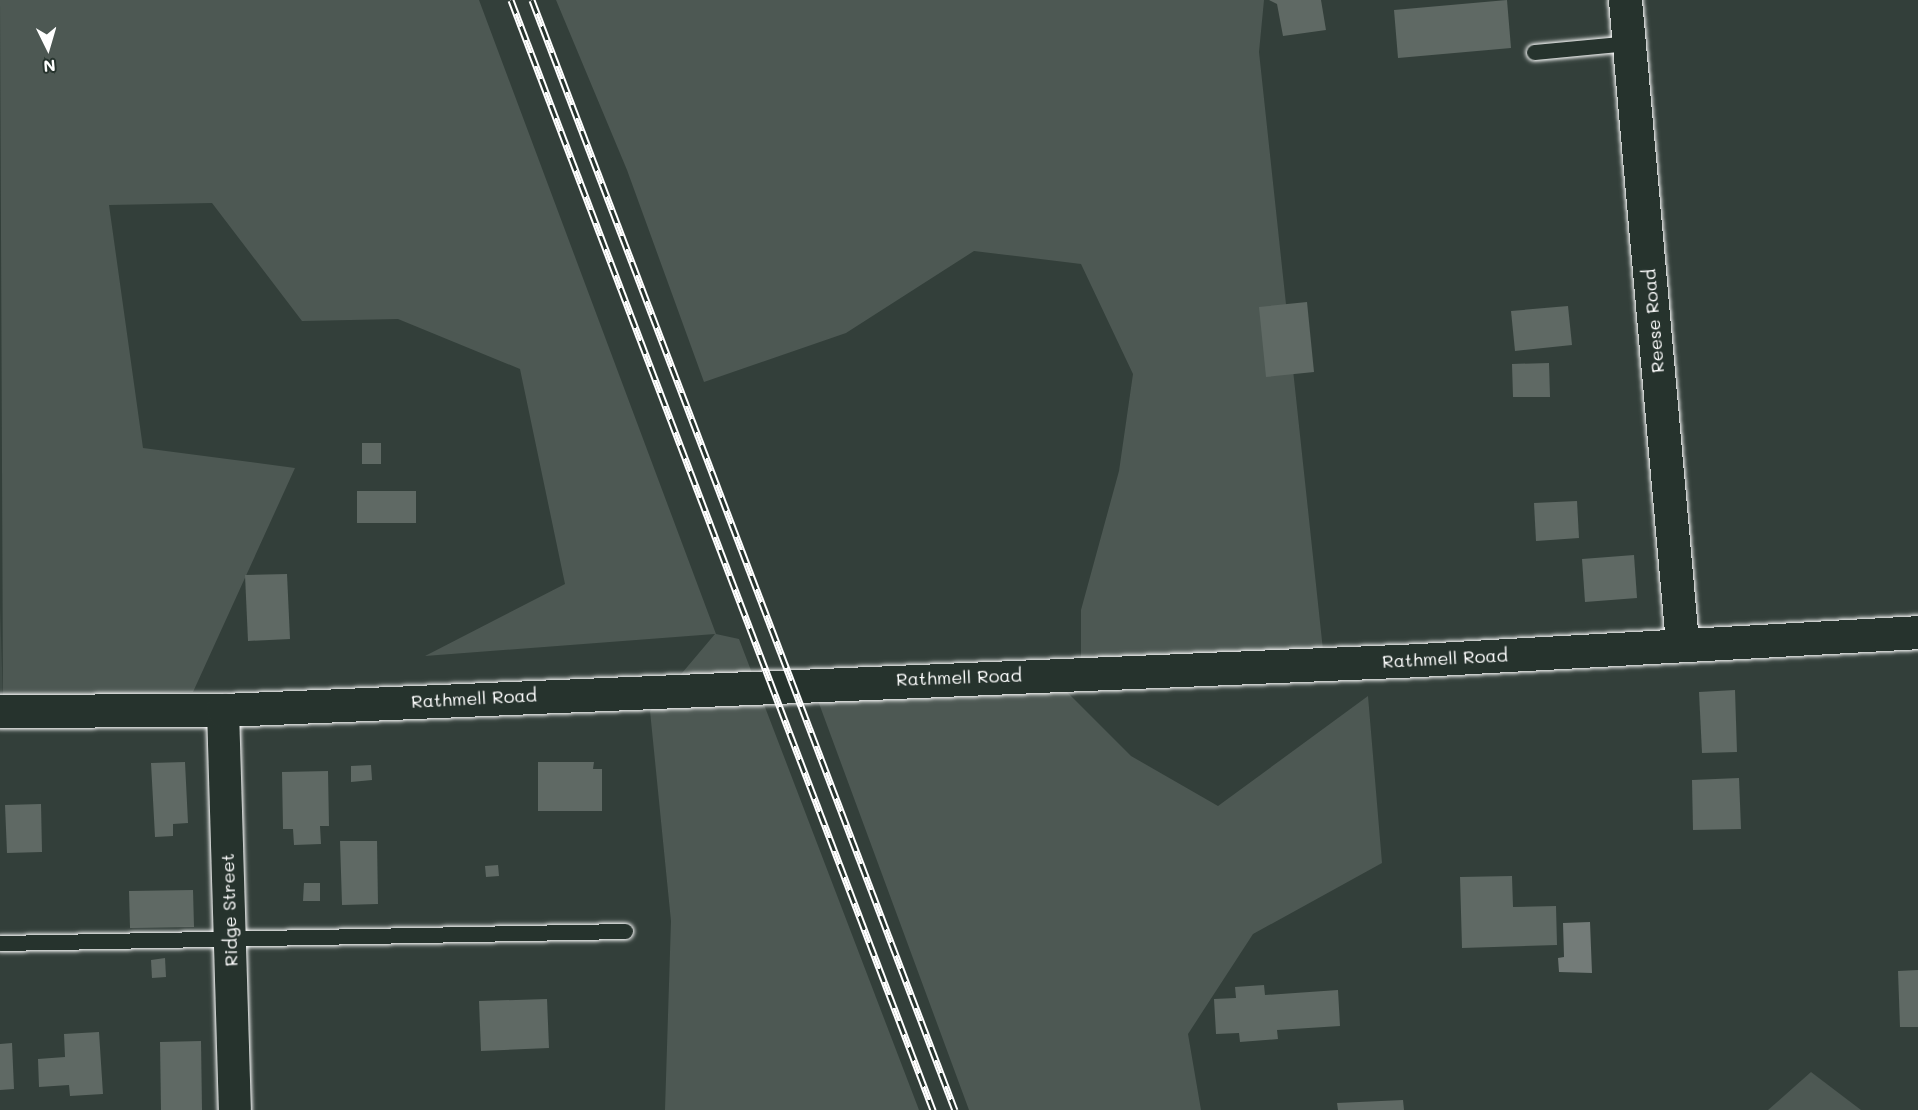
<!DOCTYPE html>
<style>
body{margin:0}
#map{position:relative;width:1918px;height:1110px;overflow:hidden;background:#333f3a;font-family:Mali,sans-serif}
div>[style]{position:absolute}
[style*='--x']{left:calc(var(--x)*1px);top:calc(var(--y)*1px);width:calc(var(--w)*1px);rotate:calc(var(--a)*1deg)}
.built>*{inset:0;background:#404c47}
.green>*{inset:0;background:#4d5853}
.water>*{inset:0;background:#737b78}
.building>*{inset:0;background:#5f6964}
.roads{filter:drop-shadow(0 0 2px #fff) drop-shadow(0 0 2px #fff)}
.service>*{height:15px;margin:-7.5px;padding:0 7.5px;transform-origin:7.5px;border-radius:7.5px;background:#26332d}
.minor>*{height:32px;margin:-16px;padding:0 16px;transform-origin:16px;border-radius:16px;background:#26332d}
.tertiary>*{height:33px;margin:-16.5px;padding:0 16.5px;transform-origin:16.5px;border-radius:16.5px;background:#26332d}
.rail>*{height:7px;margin-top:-3.5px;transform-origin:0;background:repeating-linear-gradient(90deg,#26332d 0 14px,#fff 0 28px);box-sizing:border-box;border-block:2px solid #fff}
span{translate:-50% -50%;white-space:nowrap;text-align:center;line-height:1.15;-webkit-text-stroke:4.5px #26332d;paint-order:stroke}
.street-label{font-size:18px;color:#fff}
.north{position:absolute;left:18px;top:18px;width:60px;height:60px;-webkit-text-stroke:4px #26332d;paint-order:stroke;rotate:175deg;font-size:16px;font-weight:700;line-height:24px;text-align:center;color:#fff}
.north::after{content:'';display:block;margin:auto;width:21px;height:27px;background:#fff;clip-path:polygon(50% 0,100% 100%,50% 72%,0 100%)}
</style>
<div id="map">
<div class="built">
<div style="clip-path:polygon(0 607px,3px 697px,0 697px)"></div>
</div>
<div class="green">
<div style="clip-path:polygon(0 0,479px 0,716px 634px,739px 639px,919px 1110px,665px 1110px,671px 921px,650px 711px,715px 634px,425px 656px,565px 584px,520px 369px,398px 319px,302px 321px,212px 203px,109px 205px,143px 448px,295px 468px,193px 692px,3px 697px)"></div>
<div style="clip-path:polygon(556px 0,1264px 0,1259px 52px,1323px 650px,1081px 658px,1081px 610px,1119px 471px,1133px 374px,1081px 264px,974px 251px,846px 333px,704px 382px,627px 170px)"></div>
<div style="clip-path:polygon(1066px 691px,1131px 756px,1218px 806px,1368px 696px,1382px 863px,1253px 934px,1188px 1034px,1201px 1110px,969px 1110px,817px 698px)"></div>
<div style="clip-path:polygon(1811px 1072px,1861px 1110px,1768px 1110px)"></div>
</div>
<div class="water">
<div style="clip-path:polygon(1590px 922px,1592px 973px,1559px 972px,1558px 958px,1564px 957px,1563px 923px)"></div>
</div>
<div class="building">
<div style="clip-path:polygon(1269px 0,1321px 0,1326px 30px,1283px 36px,1277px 4px)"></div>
<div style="clip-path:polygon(1507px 0,1511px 48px,1398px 58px,1394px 10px)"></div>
<div style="clip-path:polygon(1307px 302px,1314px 372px,1266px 377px,1259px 307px)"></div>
<div style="clip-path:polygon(1568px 306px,1572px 345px,1515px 351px,1511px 311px)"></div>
<div style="clip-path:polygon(1549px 363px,1550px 397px,1513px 397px,1512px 364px)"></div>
<div style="clip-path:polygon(362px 443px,381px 443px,381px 464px,362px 464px)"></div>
<div style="clip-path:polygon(357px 491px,416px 491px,416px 523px,357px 523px)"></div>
<div style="clip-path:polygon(1577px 501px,1579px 538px,1536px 541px,1534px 503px)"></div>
<div style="clip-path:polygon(1634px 555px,1637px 598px,1585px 602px,1582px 559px)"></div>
<div style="clip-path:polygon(287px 574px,290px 639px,248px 641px,245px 575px)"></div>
<div style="clip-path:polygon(1735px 690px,1737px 752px,1702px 753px,1699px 692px)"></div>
<div style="clip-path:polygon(185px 762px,188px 823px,173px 824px,173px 836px,155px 837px,151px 763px)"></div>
<div style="clip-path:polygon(538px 762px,594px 762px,593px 769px,602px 769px,602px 811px,538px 811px)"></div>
<div style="clip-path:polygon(371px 765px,372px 780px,351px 782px,351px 766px)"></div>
<div style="clip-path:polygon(328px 771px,329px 826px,320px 826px,321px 844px,294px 845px,293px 829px,283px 829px,282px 772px)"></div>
<div style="clip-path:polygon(1739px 778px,1741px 829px,1693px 830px,1692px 780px)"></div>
<div style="clip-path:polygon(41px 804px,42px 852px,7px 853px,5px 805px)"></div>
<div style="clip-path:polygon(340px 841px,377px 841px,378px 904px,342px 905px)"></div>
<div style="clip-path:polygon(498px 865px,499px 876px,486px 877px,485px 866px)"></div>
<div style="clip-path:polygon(1512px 876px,1513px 907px,1556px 906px,1557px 945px,1462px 948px,1460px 877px)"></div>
<div style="clip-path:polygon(304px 883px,320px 883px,320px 901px,303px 901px)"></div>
<div style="clip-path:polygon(193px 890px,194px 927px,130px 928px,129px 891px)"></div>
<div style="clip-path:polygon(165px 958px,166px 977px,152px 978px,151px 960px)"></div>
<div style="clip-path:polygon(1918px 970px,1918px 1027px,1900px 1027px,1898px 971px)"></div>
<div style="clip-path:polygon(1264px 985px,1265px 995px,1338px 990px,1340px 1026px,1277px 1030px,1278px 1039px,1240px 1042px,1239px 1033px,1216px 1034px,1214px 999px,1236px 998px,1235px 987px)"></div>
<div style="clip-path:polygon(547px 999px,549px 1048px,481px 1051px,479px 1001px)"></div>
<div style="clip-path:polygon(99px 1032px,103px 1094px,70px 1096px,69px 1085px,39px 1087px,38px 1059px,65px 1057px,64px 1034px)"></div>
<div style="clip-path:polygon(201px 1041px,202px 1110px,161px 1110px,160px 1042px)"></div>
<div style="clip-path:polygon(12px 1043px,14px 1089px,0 1090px,0 1044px)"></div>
<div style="clip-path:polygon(1403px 1100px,1404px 1110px,1338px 1110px,1337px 1103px)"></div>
</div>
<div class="roads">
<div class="service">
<div style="--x:1534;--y:52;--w:95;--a:-5.4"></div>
<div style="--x:0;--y:943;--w:625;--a:-1.1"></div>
</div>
<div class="minor">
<div style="--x:223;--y:710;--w:400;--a:88.3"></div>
</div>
<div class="tertiary">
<div style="--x:1625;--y:0;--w:645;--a:84.93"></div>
<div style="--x:0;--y:711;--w:223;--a:-0.3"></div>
<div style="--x:223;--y:710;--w:1197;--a:-2.39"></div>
<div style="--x:1419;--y:660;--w:500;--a:-3.2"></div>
</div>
</div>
<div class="rail">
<div style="--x:511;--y:0;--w:1188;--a:69.18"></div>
<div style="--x:532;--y:0;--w:1188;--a:69.14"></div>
</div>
<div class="street-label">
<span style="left:1653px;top:321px;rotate:-95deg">Reese Road</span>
<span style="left:1445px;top:658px;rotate:-3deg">Rathmell Road</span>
<span style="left:959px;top:677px;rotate:-2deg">Rathmell Road</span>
<span style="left:474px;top:698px;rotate:-3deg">Rathmell Road</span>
<span style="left:229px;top:910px;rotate:-92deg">Ridge Street</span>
</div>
<div class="north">N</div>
</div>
